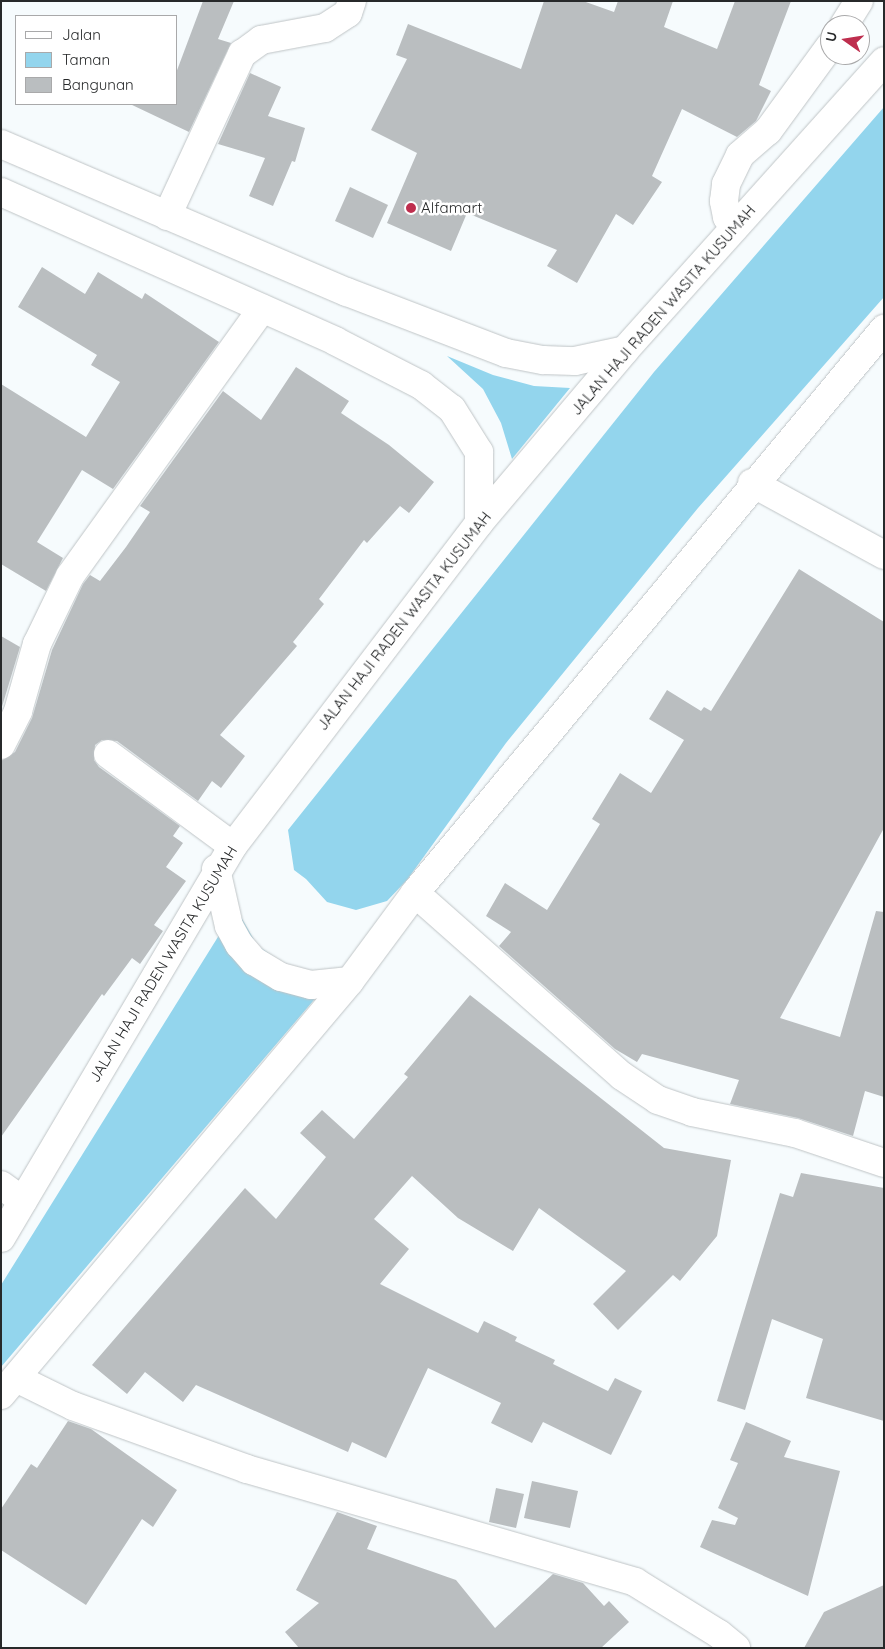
<!DOCTYPE html>
<style>
body{margin:0}
#map{position:relative;width:885px;height:1649px;overflow:hidden;background:#f6fbfd;font-family:Quicksand,sans-serif}
div>[style]{position:absolute}
[style*='--x']{left:calc(var(--x)*1px);top:calc(var(--y)*1px);width:calc(var(--w)*1px);rotate:calc(var(--a)*1deg)}
.green>*{inset:0;background:#93d5ed}
.building>*{inset:0;background:#babec0}
.roads{filter:drop-shadow(0 0 1px #bfc4c6) drop-shadow(0 0 1px #bfc4c6)}
.minor>*{height:28px;margin:-14px;padding:0 14px;transform-origin:14px;border-radius:14px;background:#fff}
.secondary>*{height:28px;margin:-14px;padding:0 14px;transform-origin:14px;border-radius:14px;background:#fff}
.trunk>*{height:28px;margin:-14px;padding:0 14px;transform-origin:14px;border-radius:14px;background:#fff}
.dots>*{width:14px;height:14px;translate:-50% -50%;box-sizing:border-box;border:2px solid #fff;border-radius:50%}
span{translate:-50% -50%;white-space:nowrap;text-align:center;line-height:1.15;-webkit-text-stroke:5px #fff;paint-order:stroke}
.poi-label{font-size:15px;color:#27292a}
.left{translate:0 -50%;text-align:left}
.street-label{font-size:15px;color:#27292a}
.frame{position:absolute;inset:0;border:2px solid #27292a;pointer-events:none}
.legend{position:absolute;left:15px;top:15px;width:162px;height:90px;box-sizing:border-box;background:#fff;border:1px solid #a9a9aa;margin:0;padding:6px 9px;list-style:none;font-size:15px;color:#27292a}
.legend li{display:flex;align-items:center;gap:10px;height:25px}
.legend b{width:25px;border:1px solid #a9a9aa}
.north{position:absolute;left:820px;top:15px;width:50px;height:50px;box-sizing:border-box;background:#fff;border:1px solid #a9a9aa;border-radius:50%;rotate:283deg;font-size:14px;font-weight:700;line-height:20px;text-align:center;color:#27292a}
.north::after{content:'';display:block;margin:auto;width:18px;height:22px;background:#be2e4e;clip-path:polygon(50% 0,100% 100%,50% 72%,0 100%)}
</style>
<div id="map">
<div class="green">
<div style="clip-path:polygon(884px 107px,884px 297px,698px 508px,506px 743px,407px 880px,387px 901px,356px 910px,327px 902px,306px 879px,294px 870px,288px 830px,654px 372px)"></div>
<div style="clip-path:polygon(447px 356px,493px 375px,534px 386px,570px 388px,512px 459px,501px 423px,483px 389px)"></div>
<div style="clip-path:polygon(236px 908px,257px 945px,292px 970px,337px 973px,1px 1367px,1px 1285px)"></div>
</div>
<div class="building">
<div style="clip-path:polygon(203px 1px,234px 1px,218px 39px,231px 43px,189px 132px,130px 104px,176px 104px,176px 73px)"></div>
<div style="clip-path:polygon(544px 1px,583px 1px,614px 12px,618px 1px,673px 1px,664px 27px,717px 49px,735px 1px,791px 1px,759px 85px,771px 91px,756px 121px,737px 137px,682px 109px,652px 176px,662px 182px,633px 225px,616px 214px,577px 283px,547px 266px,557px 250px,467px 213px,451px 251px,387px 223px,417px 153px,371px 130px,407px 59px,396px 55px,408px 24px,521px 69px)"></div>
<div style="clip-path:polygon(250px 73px,281px 87px,268px 116px,305px 128px,295px 162px,292px 161px,273px 206px,249px 196px,265px 158px,218px 144px)"></div>
<div style="clip-path:polygon(350px 187px,388px 205px,373px 238px,335px 221px)"></div>
<div style="clip-path:polygon(42px 267px,85px 294px,98px 272px,142px 299px,145px 293px,219px 342px,113px 489px,82px 470px,37px 542px,63px 558px,46px 591px,1px 564px,1px 384px,86px 437px,120px 382px,91px 365px,97px 355px,18px 307px)"></div>
<div style="clip-path:polygon(296px 367px,349px 401px,341px 413px,389px 445px,434px 482px,409px 513px,400px 506px,367px 543px,364px 540px,319px 599px,324px 604px,293px 642px,297px 646px,220px 735px,245px 756px,221px 788px,212px 781px,198px 801px,117px 741px,102px 740px,95px 745px,94px 760px,99px 767px,180px 826px,173px 836px,183px 843px,166px 867px,186px 881px,154px 925px,163px 931px,140px 964px,132px 958px,104px 996px,102px 994px,1px 1137px,1px 761px,15px 752px,32px 718px,52px 650px,83px 584px,90px 575px,100px 581px,126px 547px,150px 512px,140px 506px,223px 391px,261px 420px)"></div>
<div style="clip-path:polygon(799px 569px,884px 622px,884px 828px,780px 1018px,840px 1037px,876px 911px,884px 912px,884px 1097px,865px 1091px,853px 1136px,798px 1118px,730px 1104px,739px 1080px,642px 1054px,637px 1062px,615px 1049px,499px 946px,511px 932px,486px 916px,505px 883px,547px 910px,600px 824px,592px 819px,620px 773px,651px 793px,684px 740px,649px 719px,667px 690px,701px 711px,704px 707px,711px 711px)"></div>
<div style="clip-path:polygon(1px 636px,20px 647px,1px 710px)"></div>
<div style="clip-path:polygon(470px 995px,664px 1148px,731px 1160px,717px 1236px,680px 1281px,673px 1275px,618px 1330px,593px 1304px,626px 1271px,539px 1208px,513px 1251px,458px 1218px,412px 1176px,374px 1219px,409px 1249px,380px 1284px,478px 1333px,484px 1321px,517px 1337px,515px 1341px,555px 1360px,553px 1364px,608px 1391px,615px 1378px,642px 1391px,611px 1455px,543px 1422px,532px 1443px,491px 1423px,501px 1403px,428px 1368px,386px 1458px,352px 1442px,348px 1452px,196px 1385px,183px 1402px,145px 1372px,127px 1394px,92px 1365px,245px 1188px,276px 1219px,326px 1157px,300px 1133px,322px 1110px,354px 1139px,408px 1077px,404px 1074px)"></div>
<div style="clip-path:polygon(801px 1173px,884px 1188px,884px 1421px,806px 1398px,823px 1339px,772px 1319px,745px 1410px,717px 1401px,780px 1193px,793px 1197px)"></div>
<div style="clip-path:polygon(68px 1421px,91px 1429px,177px 1490px,153px 1527px,142px 1519px,86px 1605px,1px 1550px,1px 1509px,31px 1464px,37px 1468px)"></div>
<div style="clip-path:polygon(746px 1422px,791px 1441px,784px 1457px,840px 1471px,808px 1596px,700px 1547px,712px 1520px,735px 1525px,738px 1518px,718px 1508px,738px 1463px,730px 1460px)"></div>
<div style="clip-path:polygon(532px 1481px,578px 1491px,570px 1528px,524px 1518px)"></div>
<div style="clip-path:polygon(496px 1488px,524px 1494px,516px 1528px,489px 1522px)"></div>
<div style="clip-path:polygon(337px 1512px,377px 1526px,367px 1549px,456px 1580px,495px 1628px,553px 1574px,583px 1583px,604px 1606px,609px 1601px,629px 1622px,601px 1648px,299px 1648px,285px 1632px,319px 1603px,296px 1590px)"></div>
<div style="clip-path:polygon(884px 1585px,884px 1648px,804px 1648px,824px 1612px)"></div>
</div>
<div class="roads">
<div class="minor">
<div style="--x:844;--y:25;--w:28;--a:-58"></div>
<div style="--x:167;--y:216;--w:179;--a:-65.2"></div>
<div style="--x:242;--y:54;--w:24;--a:-36"></div>
<div style="--x:261;--y:40;--w:65;--a:-10.6"></div>
<div style="--x:325;--y:28;--w:27;--a:-33"></div>
<div style="--x:348;--y:13;--w:13;--a:-72"></div>
<div style="--x:734;--y:228;--w:13;--a:-122"></div>
<div style="--x:727;--y:217;--w:16;--a:-101"></div>
<div style="--x:724;--y:201;--w:17;--a:-83"></div>
<div style="--x:726;--y:184;--w:32;--a:-64"></div>
<div style="--x:740;--y:155;--w:37;--a:-41"></div>
<div style="--x:768;--y:131;--w:105;--a:-53.9"></div>
<div style="--x:1;--y:745;--w:38;--a:-63"></div>
<div style="--x:18;--y:711;--w:70;--a:-74.2"></div>
<div style="--x:37;--y:644;--w:76;--a:-64.1"></div>
<div style="--x:70;--y:576;--w:329;--a:-54.3"></div>
<div style="--x:108;--y:754;--w:155;--a:36.4"></div>
<div style="--x:415;--y:893;--w:276;--a:41.5"></div>
<div style="--x:622;--y:1076;--w:43;--a:33.7"></div>
<div style="--x:658;--y:1100;--w:36;--a:19"></div>
<div style="--x:692;--y:1112;--w:105;--a:11.5"></div>
<div style="--x:795;--y:1133;--w:94;--a:18.6"></div>
<div style="--x:1;--y:1185;--w:27;--a:36"></div>
<div style="--x:16;--y:1378;--w:64;--a:26.2"></div>
<div style="--x:73;--y:1406;--w:185;--a:19.9"></div>
<div style="--x:247;--y:1469;--w:404;--a:16.2"></div>
<div style="--x:635;--y:1582;--w:99;--a:31.8"></div>
<div style="--x:719;--y:1634;--w:22;--a:39"></div>
</div>
<div class="secondary">
<div style="--x:752;--y:483;--w:150;--a:28.6"></div>
</div>
<div class="trunk">
<div style="--x:1;--y:144;--w:376;--a:23.2"></div>
<div style="--x:347;--y:292;--w:170;--a:21"></div>
<div style="--x:506;--y:353;--w:38;--a:11"></div>
<div style="--x:543;--y:360;--w:32;--a:2"></div>
<div style="--x:575;--y:361;--w:51;--a:-12.4"></div>
<div style="--x:1;--y:192;--w:366;--a:24"></div>
<div style="--x:335;--y:341;--w:97;--a:27.1"></div>
<div style="--x:421;--y:385;--w:39;--a:38"></div>
<div style="--x:452;--y:409;--w:51;--a:57.9"></div>
<div style="--x:479;--y:452;--w:71;--a:90"></div>
<div style="--x:216;--y:869;--w:58;--a:77.2"></div>
<div style="--x:229;--y:926;--w:21;--a:61"></div>
<div style="--x:239;--y:944;--w:23;--a:49"></div>
<div style="--x:254;--y:961;--w:31;--a:31"></div>
<div style="--x:281;--y:977;--w:31;--a:15"></div>
<div style="--x:311;--y:985;--w:39;--a:-6"></div>
<div style="--x:1;--y:1238;--w:456;--a:-59.4"></div>
<div style="--x:233;--y:846;--w:406;--a:-52.7"></div>
<div style="--x:479;--y:523;--w:226;--a:-49.8"></div>
<div style="--x:625;--y:350;--w:388;--a:-48.1"></div>
<div style="--x:1;--y:1395;--w:541;--a:-49.87"></div>
<div style="--x:350;--y:981;--w:109;--a:-53.5"></div>
<div style="--x:415;--y:893;--w:734;--a:-50.25"></div>
</div>
</div>
<div class="dots">
<div style="left:411px;top:208px;background:#be2e4e"></div>
</div>
<div class="poi-label">
<span class="left" style="left:421px;top:208px">Alfamart</span>
</div>
<div class="street-label">
<span style="left:663px;top:310px;rotate:-49deg">JALAN HAJI RADEN WASITA KUSUMAH</span>
<span style="left:404px;top:621px;rotate:-52deg">JALAN HAJI RADEN WASITA KUSUMAH</span>
<span style="left:163px;top:964px;rotate:-59deg">JALAN HAJI RADEN WASITA KUSUMAH</span>
</div>
<div class="frame"></div>
<ul class="legend">
<li><b style="height:6px;background:#fff"></b>Jalan</li>
<li><b style="height:14px;background:#93d5ed"></b>Taman</li>
<li><b style="height:14px;background:#babec0"></b>Bangunan</li>
</ul>
<div class="north">U</div>
</div>
